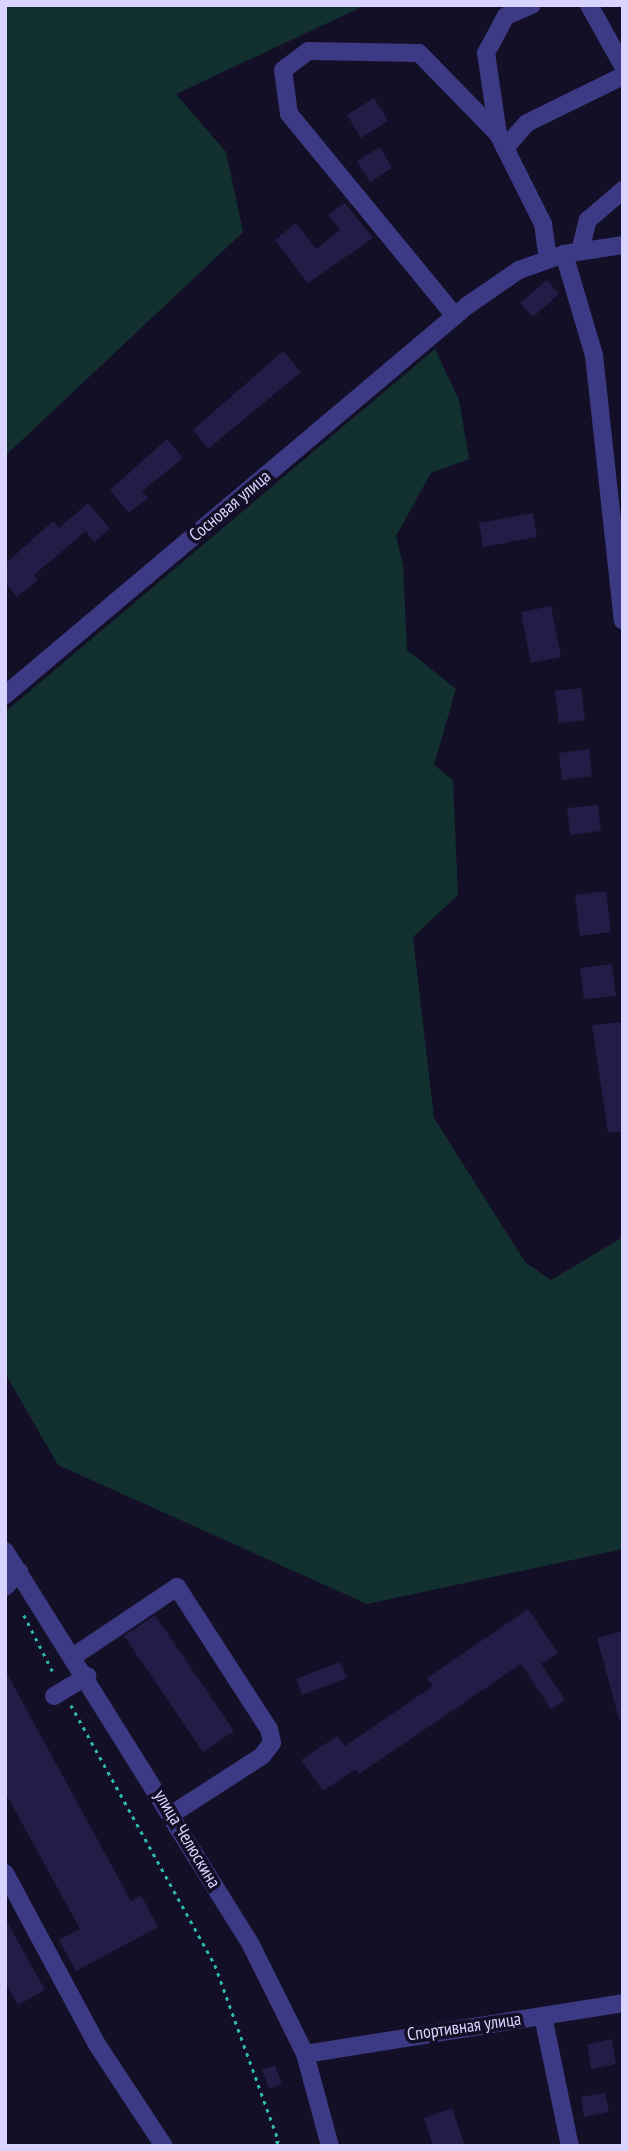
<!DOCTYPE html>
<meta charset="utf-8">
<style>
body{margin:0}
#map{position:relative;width:628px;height:2151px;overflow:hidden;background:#130f26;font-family:"PT Sans Narrow",sans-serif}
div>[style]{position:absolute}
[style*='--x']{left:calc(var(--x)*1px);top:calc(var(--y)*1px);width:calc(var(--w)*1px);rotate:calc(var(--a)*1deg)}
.green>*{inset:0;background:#12302f}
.building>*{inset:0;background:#241b47}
.path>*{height:2.5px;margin-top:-1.25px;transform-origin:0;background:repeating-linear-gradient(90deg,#2fb8b0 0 3.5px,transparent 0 8.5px)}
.minor>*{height:18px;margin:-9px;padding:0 9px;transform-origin:9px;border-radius:9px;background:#3d3a85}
span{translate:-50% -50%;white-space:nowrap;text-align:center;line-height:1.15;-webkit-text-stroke:7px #130f26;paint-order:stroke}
.street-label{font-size:18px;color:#d9d4ff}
.frame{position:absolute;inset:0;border:7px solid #d9d4ff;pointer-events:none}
</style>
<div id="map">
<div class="green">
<div style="clip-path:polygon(5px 5px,366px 5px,176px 94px,226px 152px,243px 232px,5px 456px)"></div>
<div style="clip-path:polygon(435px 349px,459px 400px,469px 459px,431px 473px,396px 536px,403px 565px,407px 650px,456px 689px,434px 765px,453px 780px,458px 895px,413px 937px,434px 1118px,525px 1262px,551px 1280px,623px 1237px,623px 1549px,367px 1604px,58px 1465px,5px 1373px,5px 712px)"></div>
</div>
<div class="building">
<div style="clip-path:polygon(374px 98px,388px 121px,361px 138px,347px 115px)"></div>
<div style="clip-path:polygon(380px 147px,392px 168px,370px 182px,357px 161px)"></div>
<div style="clip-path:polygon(345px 203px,373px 238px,308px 283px,275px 240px,296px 223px,316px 249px,340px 230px,328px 215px)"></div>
<div style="clip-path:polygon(547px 280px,559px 294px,533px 317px,520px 303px)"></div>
<div style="clip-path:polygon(283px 351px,301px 372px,208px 449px,193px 430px)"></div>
<div style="clip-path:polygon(167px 439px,183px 458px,142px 491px,148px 498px,129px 513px,110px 490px)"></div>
<div style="clip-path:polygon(88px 503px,110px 529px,94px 542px,86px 531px,34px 575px,38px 580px,17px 597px,5px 583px,5px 564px,53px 521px,59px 528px)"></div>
<div style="clip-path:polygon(533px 513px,537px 537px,483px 547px,479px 523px)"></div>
<div style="clip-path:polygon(551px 606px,561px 657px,531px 663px,521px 612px)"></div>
<div style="clip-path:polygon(581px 688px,585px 720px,559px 723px,555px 691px)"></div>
<div style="clip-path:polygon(589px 749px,592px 776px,562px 780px,559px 753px)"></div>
<div style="clip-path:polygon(598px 805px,601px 831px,570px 835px,567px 808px)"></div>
<div style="clip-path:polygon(606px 891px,611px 932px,580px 936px,575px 895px)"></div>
<div style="clip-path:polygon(612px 964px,616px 996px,584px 999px,580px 968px)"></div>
<div style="clip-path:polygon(623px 1022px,623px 1131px,608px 1133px,592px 1025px)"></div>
<div style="clip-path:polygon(528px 1609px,558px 1653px,541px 1664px,565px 1700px,551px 1709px,521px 1664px,359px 1774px,356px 1769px,323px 1791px,301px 1760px,337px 1736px,345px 1746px,433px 1686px,427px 1678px)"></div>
<div style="clip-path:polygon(155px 1615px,234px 1731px,203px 1752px,124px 1636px)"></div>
<div style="clip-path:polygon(623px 1631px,623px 1719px,619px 1719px,597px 1638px)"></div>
<div style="clip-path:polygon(340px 1662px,347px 1678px,302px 1695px,296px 1679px)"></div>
<div style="clip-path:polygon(5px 1670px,131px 1901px,141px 1895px,158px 1927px,76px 1971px,59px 1940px,80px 1929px,5px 1792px)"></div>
<div style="clip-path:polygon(5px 1918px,45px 1990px,18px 2005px,5px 1982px)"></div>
<div style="clip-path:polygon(612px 2039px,616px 2064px,591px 2069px,587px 2044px)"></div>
<div style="clip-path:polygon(275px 2065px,282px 2084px,269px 2089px,262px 2070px)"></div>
<div style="clip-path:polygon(605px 2093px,609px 2112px,584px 2117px,581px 2097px)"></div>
<div style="clip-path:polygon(452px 2108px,465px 2146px,433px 2146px,424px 2118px)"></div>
</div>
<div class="path">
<div style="--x:24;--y:1615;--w:66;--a:63"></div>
<div style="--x:71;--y:1705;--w:297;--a:61"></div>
<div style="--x:215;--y:1965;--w:188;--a:70.1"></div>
<div style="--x:279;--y:2142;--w:12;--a:160"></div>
</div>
<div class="minor">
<div style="--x:589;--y:5;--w:70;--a:60.9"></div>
<div style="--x:498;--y:134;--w:82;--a:-98.4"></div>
<div style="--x:486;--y:53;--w:42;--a:-61.6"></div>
<div style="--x:506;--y:16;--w:28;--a:-23"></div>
<div style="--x:505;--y:148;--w:33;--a:-49"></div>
<div style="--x:527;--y:123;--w:107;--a:-26.1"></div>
<div style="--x:580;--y:251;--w:32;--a:-76"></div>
<div style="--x:588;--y:220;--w:46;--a:-40.6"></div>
<div style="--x:564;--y:254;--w:105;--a:73.5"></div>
<div style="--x:594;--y:355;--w:267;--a:83.8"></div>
<div style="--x:455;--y:316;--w:261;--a:-129.4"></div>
<div style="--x:289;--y:114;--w:44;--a:-97.8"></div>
<div style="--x:283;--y:70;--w:31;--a:-37"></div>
<div style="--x:308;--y:51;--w:111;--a:1"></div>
<div style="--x:419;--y:53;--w:113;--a:45.7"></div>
<div style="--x:498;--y:134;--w:101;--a:63.4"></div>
<div style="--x:543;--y:224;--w:36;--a:82"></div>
<div style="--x:5;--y:695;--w:605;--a:-40.11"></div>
<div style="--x:468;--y:305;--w:62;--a:-34.5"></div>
<div style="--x:519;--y:270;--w:48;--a:-19.6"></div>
<div style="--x:564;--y:254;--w:60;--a:-8.7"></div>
<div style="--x:5;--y:1551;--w:464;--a:58"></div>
<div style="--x:251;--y:1945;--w:122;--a:63.6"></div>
<div style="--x:305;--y:2054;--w:95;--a:74.8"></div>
<div style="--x:5;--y:1587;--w:21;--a:-47"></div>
<div style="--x:74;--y:1656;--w:124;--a:-33.8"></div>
<div style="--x:177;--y:1587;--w:169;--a:57.1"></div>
<div style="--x:269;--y:1729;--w:14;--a:78"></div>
<div style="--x:272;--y:1743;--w:16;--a:128"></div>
<div style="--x:262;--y:1756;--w:107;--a:147.2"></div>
<div style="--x:54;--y:1696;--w:39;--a:-31"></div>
<div style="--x:5;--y:1873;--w:193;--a:61.8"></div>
<div style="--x:96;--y:2043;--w:123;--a:56.6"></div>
<div style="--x:543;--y:2016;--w:133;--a:78.3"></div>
<div style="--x:305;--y:2054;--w:322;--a:-9.1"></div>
</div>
<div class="street-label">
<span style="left:230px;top:506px;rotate:-40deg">Сосновая улица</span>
<span style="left:187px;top:1839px;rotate:59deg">улица Челюскина</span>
<span style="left:464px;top:2027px;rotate:-8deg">Спортивная улица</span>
</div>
<div class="frame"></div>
</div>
